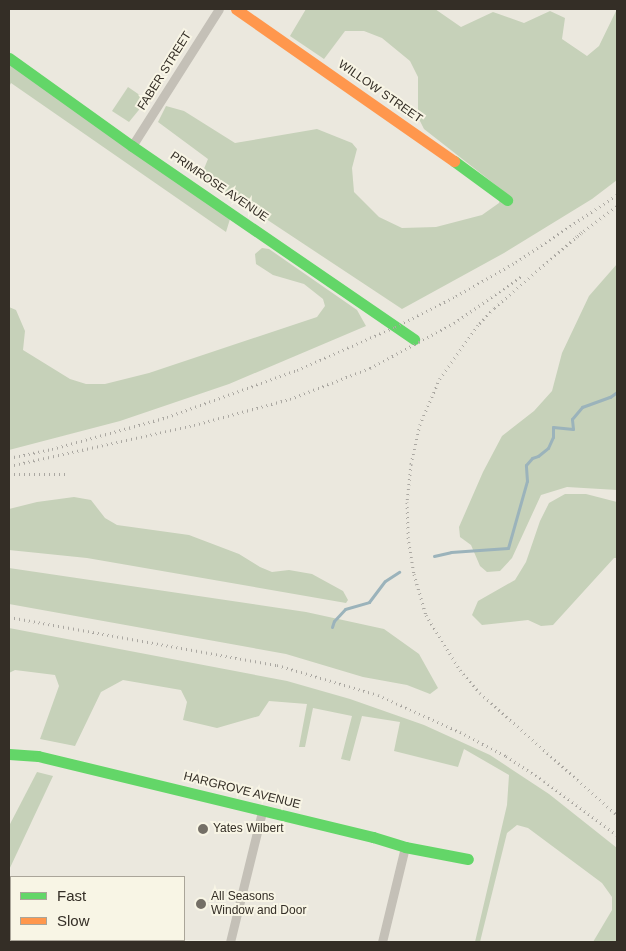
<!DOCTYPE html>
<style>
body{margin:0}
#map{position:relative;width:626px;height:951px;overflow:hidden;background:#ebe8de;font-family:Helvetica,sans-serif}
div>[style]{position:absolute}
[style*='--x']{left:calc(var(--x)*1px);top:calc(var(--y)*1px);width:calc(var(--w)*1px);rotate:calc(var(--a)*1deg)}
.green>*{inset:0;background:#c6d1b9}
.stream>*{height:3px;margin:-1.5px;padding:0 1.5px;transform-origin:1.5px;border-radius:1.5px;background:#9bb3bb}
.street>*{height:9px;margin:-4.5px;padding:0 4.5px;transform-origin:4.5px;border-radius:4.5px;background:#c4c0b7}
.fast>*{height:11px;margin:-5.5px;padding:0 5.5px;transform-origin:5.5px;border-radius:5.5px;background:#63d668}
.slow>*{height:11px;margin:-5.5px;padding:0 5.5px;transform-origin:5.5px;border-radius:5.5px;background:#ff974d}
.rail>*{height:3px;margin-top:-1.5px;transform-origin:0;background:repeating-linear-gradient(90deg,#aba8a2 0 1px,transparent 0 5px)}
.dots>*{width:14px;height:14px;translate:-50% -50%;box-sizing:border-box;border:2px solid #f8f5e5;border-radius:50%}
span{translate:-50% -50%;white-space:nowrap;text-align:center;line-height:1.15;-webkit-text-stroke:4px #f8f5e5;paint-order:stroke}
.street-label{font-size:12px;color:#342e26}
.poi-label{font-size:12px;color:#342e26}
.left{translate:0 -50%;text-align:left}
.frame{position:absolute;inset:0;border:10px solid #342e26;pointer-events:none}
.legend{position:absolute;left:10px;top:876px;width:175px;height:65px;box-sizing:border-box;background:#f8f5e5;border:1px solid #aaa599;margin:0;padding:6px 9px;list-style:none;font-size:15px;color:#342e26}
.legend li{display:flex;align-items:center;gap:10px;height:25px}
.legend b{width:25px;border:1px solid #aaa599}
</style>
<div id="map">
<div class="green">
<div style="clip-path:polygon(306px 9px,435px 9px,461px 27px,493px 12px,524px 23px,550px 11px,565px 18px,562px 39px,587px 56px,599px 46px,617px 9px,617px 180px,592px 199px,504px 253px,402px 309px,201px 176px,208px 159px,158px 122px,166px 106px,184px 111px,235px 143px,317px 129px,352px 143px,357px 149px,352px 168px,354px 192px,379px 217px,402px 228px,436px 227px,482px 215px,499px 203px,502px 190px,424px 129px,418px 117px,418px 77px,410px 61px,382px 38px,364px 31px,345px 31px,324px 59px,290px 36px)"></div>
<div style="clip-path:polygon(9px 64px,230px 219px,226px 232px,11px 83px,9px 87px)"></div>
<div style="clip-path:polygon(128px 87px,147px 100px,129px 122px,112px 111px)"></div>
<div style="clip-path:polygon(262px 248px,269px 249px,357px 310px,366px 326px,229px 384px,120px 421px,9px 450px,9px 307px,16px 310px,25px 331px,23px 350px,70px 379px,86px 384px,105px 384px,149px 373px,317px 317px,325px 306px,323px 299px,304px 284px,273px 275px,256px 264px,255px 254px)"></div>
<div style="clip-path:polygon(617px 264px,617px 490px,567px 487px,541px 495px,512px 558px,500px 571px,487px 572px,480px 566px,471px 545px,460px 537px,459px 527px,483px 472px,502px 436px,534px 411px,552px 391px,562px 353px,589px 296px)"></div>
<div style="clip-path:polygon(565px 494px,586px 494px,617px 502px,617px 558px,614px 558px,553px 625px,541px 626px,528px 620px,482px 625px,472px 615px,478px 601px,515px 580px,526px 562px,540px 521px,549px 503px)"></div>
<div style="clip-path:polygon(74px 497px,91px 500px,105px 518px,117px 525px,189px 535px,239px 554px,260px 567px,272px 572px,289px 570px,312px 574px,343px 591px,348px 600px,346px 603px,87px 558px,9px 550px,9px 509px,37px 502px)"></div>
<div style="clip-path:polygon(9px 568px,306px 612px,384px 629px,419px 654px,438px 688px,430px 694px,407px 685px,363px 677px,286px 654px,9px 604px)"></div>
<div style="clip-path:polygon(9px 628px,287px 681px,350px 699px,424px 725px,490px 755px,549px 794px,617px 848px,617px 942px,593px 942px,612px 910px,612px 897px,602px 883px,528px 828px,517px 825px,507px 833px,480px 942px,475px 942px,507px 805px,509px 775px,464px 749px,458px 767px,394px 751px,400px 722px,362px 716px,350px 761px,341px 759px,352px 716px,313px 708px,305px 747px,299px 747px,307px 704px,269px 701px,259px 716px,217px 728px,183px 720px,187px 702px,181px 690px,123px 680px,101px 692px,75px 746px,40px 739px,59px 686px,55px 675px,15px 670px,9px 673px)"></div>
<div style="clip-path:polygon(37px 772px,53px 776px,9px 870px,9px 826px)"></div>
</div>
<div class="stream">
<div style="--x:434;--y:556;--w:17;--a:-13"></div>
<div style="--x:451;--y:552;--w:57;--a:-4"></div>
<div style="--x:508;--y:548;--w:70;--a:-74.2"></div>
<div style="--x:527;--y:481;--w:16;--a:-94"></div>
<div style="--x:526;--y:465;--w:9;--a:-49"></div>
<div style="--x:532;--y:458;--w:6;--a:-18"></div>
<div style="--x:538;--y:456;--w:13;--a:-39"></div>
<div style="--x:548;--y:448;--w:12;--a:-66"></div>
<div style="--x:553;--y:437;--w:10;--a:-90"></div>
<div style="--x:553;--y:427;--w:20;--a:6"></div>
<div style="--x:573;--y:429;--w:10;--a:-96"></div>
<div style="--x:572;--y:419;--w:16;--a:-50"></div>
<div style="--x:582;--y:407;--w:30;--a:-20"></div>
<div style="--x:610;--y:397;--w:9;--a:-36"></div>
<div style="--x:332;--y:627;--w:6;--a:-72"></div>
<div style="--x:334;--y:621;--w:16;--a:-47"></div>
<div style="--x:345;--y:609;--w:25;--a:-16"></div>
<div style="--x:369;--y:602;--w:26;--a:-53"></div>
<div style="--x:385;--y:581;--w:17;--a:-33"></div>
</div>
<div class="street">
<div style="--x:132;--y:146;--w:162;--a:-57.6"></div>
<div style="--x:230;--y:942;--w:134;--a:-76.2"></div>
<div style="--x:382;--y:942;--w:98;--a:-76.4"></div>
</div>
<div class="fast">
<div style="--x:9;--y:58;--w:151;--a:35.6"></div>
<div style="--x:132;--y:146;--w:342;--a:34.4"></div>
<div style="--x:454;--y:161;--w:66;--a:36.3"></div>
<div style="--x:9;--y:754;--w:29;--a:4"></div>
<div style="--x:38;--y:756;--w:345;--a:13.6"></div>
<div style="--x:373;--y:837;--w:34;--a:17"></div>
<div style="--x:405;--y:847;--w:64;--a:10.8"></div>
</div>
<div class="slow">
<div style="--x:236;--y:9;--w:266;--a:34.9"></div>
</div>
<div class="rail">
<div style="--x:582;--y:232;--w:116;--a:139.2"></div>
<div style="--x:494;--y:308;--w:23;--a:133"></div>
<div style="--x:478;--y:325;--w:65;--a:125.6"></div>
<div style="--x:440;--y:378;--w:50;--a:113.5"></div>
<div style="--x:420;--y:424;--w:41;--a:102.7"></div>
<div style="--x:411;--y:464;--w:38;--a:96"></div>
<div style="--x:407;--y:502;--w:35;--a:88"></div>
<div style="--x:408;--y:537;--w:37;--a:81"></div>
<div style="--x:414;--y:574;--w:43;--a:73.7"></div>
<div style="--x:426;--y:615;--w:65;--a:58.3"></div>
<div style="--x:460;--y:670;--w:30;--a:49"></div>
<div style="--x:480;--y:693;--w:183;--a:41.7"></div>
<div style="--x:576;--y:237;--w:51;--a:-37.1"></div>
<div style="--x:9;--y:458;--w:44;--a:-11.8"></div>
<div style="--x:52;--y:449;--w:119;--a:-15.5"></div>
<div style="--x:167;--y:417;--w:138;--a:-19.9"></div>
<div style="--x:297;--y:370;--w:107;--a:-23.7"></div>
<div style="--x:395;--y:327;--w:68;--a:-26.9"></div>
<div style="--x:456;--y:296;--w:69;--a:-29.5"></div>
<div style="--x:516;--y:262;--w:121;--a:-33.6"></div>
<div style="--x:9;--y:466;--w:189;--a:-12.5"></div>
<div style="--x:194;--y:425;--w:99;--a:-15.2"></div>
<div style="--x:290;--y:399;--w:86;--a:-21.2"></div>
<div style="--x:370;--y:368;--w:95;--a:-28.2"></div>
<div style="--x:454;--y:323;--w:83;--a:-34.7"></div>
<div style="--x:9;--y:474;--w:58;--a:0"></div>
<div style="--x:9;--y:617;--w:272;--a:10.2"></div>
<div style="--x:277;--y:665;--w:105;--a:16.5"></div>
<div style="--x:378;--y:695;--w:90;--a:24.3"></div>
<div style="--x:460;--y:732;--w:52;--a:27.6"></div>
<div style="--x:506;--y:756;--w:45;--a:33.3"></div>
<div style="--x:544;--y:781;--w:91;--a:36.5"></div>
</div>
<div class="dots">
<div style="left:203px;top:829px;background:#746f66"></div>
<div style="left:201px;top:904px;background:#746f66"></div>
</div>
<div class="street-label">
<span style="left:165px;top:71px;rotate:-58deg">FABER STREET</span>
<span style="left:380px;top:92px;rotate:35deg">WILLOW STREET</span>
<span style="left:219px;top:187px;rotate:34deg">PRIMROSE AVENUE</span>
<span style="left:242px;top:791px;rotate:14deg">HARGROVE AVENUE</span>
</div>
<div class="poi-label">
<span class="left" style="left:213px;top:829px">Yates Wilbert</span>
<span class="left" style="left:211px;top:904px">All Seasons<br>Window and Door</span>
</div>
<div class="frame"></div>
<ul class="legend">
<li><b style="height:6px;background:#63d668"></b>Fast</li>
<li><b style="height:6px;background:#ff974d"></b>Slow</li>
</ul>
</div>
